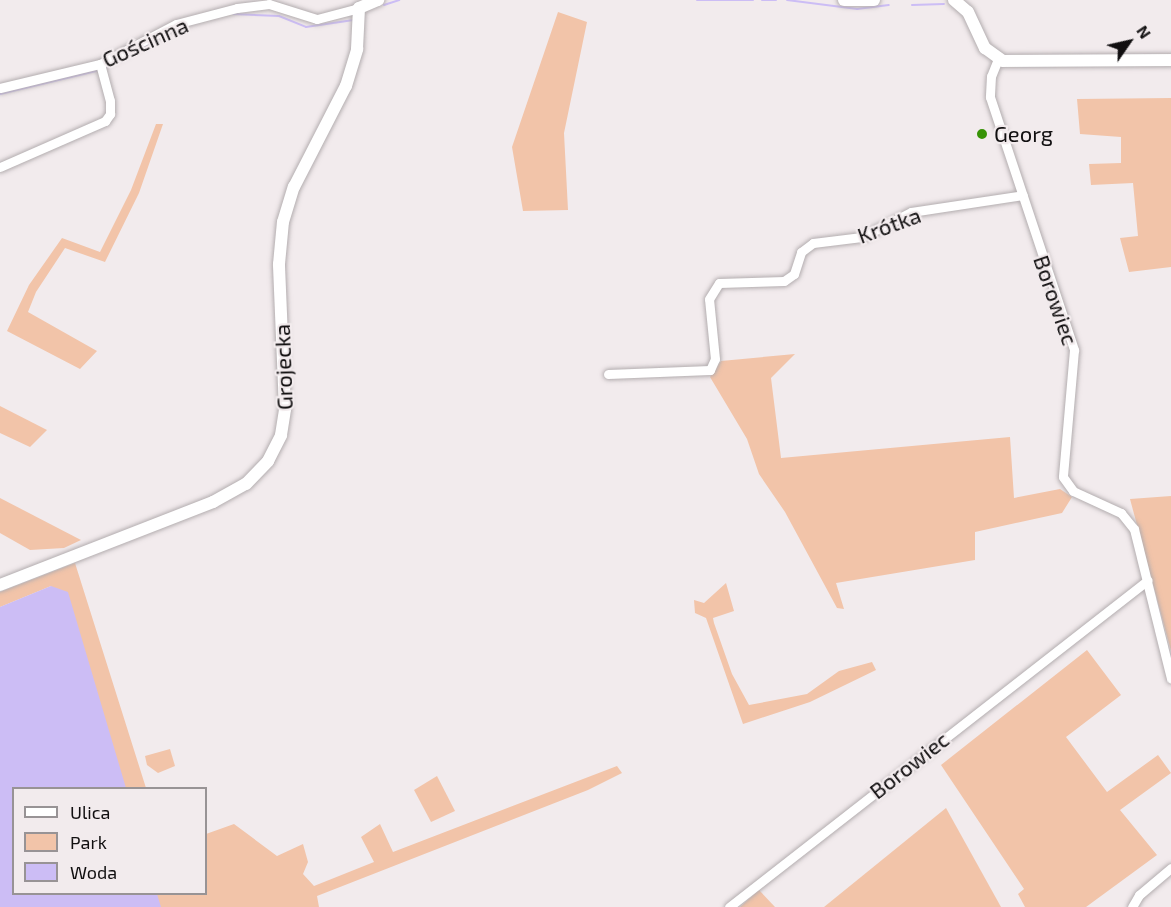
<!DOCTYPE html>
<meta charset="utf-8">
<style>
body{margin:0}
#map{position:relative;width:1171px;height:907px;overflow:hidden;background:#f2ebed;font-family:"Exo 2",sans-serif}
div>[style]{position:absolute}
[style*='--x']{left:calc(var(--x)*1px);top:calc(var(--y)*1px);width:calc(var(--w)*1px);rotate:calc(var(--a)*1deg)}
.green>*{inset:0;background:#f2c4a9}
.water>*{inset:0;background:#ccbdf5}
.stream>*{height:2px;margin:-1px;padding:0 1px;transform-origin:1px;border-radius:1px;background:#ccbdf5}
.roads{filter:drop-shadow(0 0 2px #b3adaf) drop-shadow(0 0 2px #b3adaf)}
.minor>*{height:9px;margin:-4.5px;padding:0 4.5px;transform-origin:4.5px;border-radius:4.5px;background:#fff}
.tertiary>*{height:12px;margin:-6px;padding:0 6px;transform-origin:6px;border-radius:6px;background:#fff}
.dots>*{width:16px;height:16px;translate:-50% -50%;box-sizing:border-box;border:3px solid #f2ebed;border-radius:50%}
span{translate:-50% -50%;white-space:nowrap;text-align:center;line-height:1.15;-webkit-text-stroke:4.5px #f2ebed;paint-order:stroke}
.street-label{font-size:22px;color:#110f10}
.poi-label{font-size:22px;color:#110f10}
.left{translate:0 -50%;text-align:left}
.legend{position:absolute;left:12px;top:787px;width:195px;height:108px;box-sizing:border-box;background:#f2ebed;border:2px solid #989395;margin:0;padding:8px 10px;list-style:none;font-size:18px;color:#110f10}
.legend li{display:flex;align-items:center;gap:12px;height:30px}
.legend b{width:30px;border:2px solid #989395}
.north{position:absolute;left:1099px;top:12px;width:60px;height:60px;-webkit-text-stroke:4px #f2ebed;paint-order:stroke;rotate:56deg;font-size:16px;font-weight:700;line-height:24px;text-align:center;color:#110f10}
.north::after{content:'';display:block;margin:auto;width:21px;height:27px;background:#110f10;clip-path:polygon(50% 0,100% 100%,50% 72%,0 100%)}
</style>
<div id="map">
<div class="green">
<div style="clip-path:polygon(558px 12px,587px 22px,564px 133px,568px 210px,523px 211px,512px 147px)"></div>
<div style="clip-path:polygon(1171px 98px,1171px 267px,1129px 272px,1120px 238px,1138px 236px,1133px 183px,1091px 185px,1089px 164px,1121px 163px,1121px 137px,1080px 134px,1077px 99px)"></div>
<div style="clip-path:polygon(156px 124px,163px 124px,139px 193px,105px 262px,65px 248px,36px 292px,28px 312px,97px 351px,80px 369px,7px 331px,29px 285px,62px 238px,100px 252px,131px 190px)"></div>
<div style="clip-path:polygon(795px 354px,771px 378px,781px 458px,1010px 437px,1014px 498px,1060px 489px,1072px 497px,1062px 513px,975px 532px,975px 560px,836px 583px,844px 609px,837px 608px,785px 512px,759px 474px,747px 439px,710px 377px,721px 361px)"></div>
<div style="clip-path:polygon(0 406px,47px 430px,30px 447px,0 433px)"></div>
<div style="clip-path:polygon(1171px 496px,1171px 651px,1130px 499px)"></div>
<div style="clip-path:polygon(0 498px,81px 540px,64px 548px,30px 550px,0 533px)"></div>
<div style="clip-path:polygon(75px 563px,146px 788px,124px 788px,51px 586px,0 607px,0 592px)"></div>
<div style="clip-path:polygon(726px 583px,734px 611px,713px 618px,714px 623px,732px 674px,749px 705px,807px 694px,839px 671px,872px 662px,876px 670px,810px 702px,743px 724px,706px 618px,695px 613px,694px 600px,704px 603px)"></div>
<div style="clip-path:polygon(1087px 650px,1121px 695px,1066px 737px,1107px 792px,1158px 755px,1171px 773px,1120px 810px,1157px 855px,1086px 907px,1025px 907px,1018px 894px,1024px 889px,941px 765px)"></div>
<div style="clip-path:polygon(170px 749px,175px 766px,158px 773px,147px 765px,145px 756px)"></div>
<div style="clip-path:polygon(617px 766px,622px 773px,588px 790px,317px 896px,319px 907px,160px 907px,155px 894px,206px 894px,206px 834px,234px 824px,277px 856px,303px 844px,308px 862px,303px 874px,314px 886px,374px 862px,361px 837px,380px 824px,393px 852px)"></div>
<div style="clip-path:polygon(437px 776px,455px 811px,431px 822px,414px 790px)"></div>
<div style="clip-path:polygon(946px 808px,1001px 907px,824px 907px)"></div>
<div style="clip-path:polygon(759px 890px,775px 907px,740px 907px)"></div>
</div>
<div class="water">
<div style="clip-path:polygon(51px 586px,68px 592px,126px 788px,14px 788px,14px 894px,157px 894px,161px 907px,0 907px,0 607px)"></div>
</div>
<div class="stream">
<div style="--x:697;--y:0;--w:56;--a:0"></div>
<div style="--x:762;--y:0;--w:14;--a:0"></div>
<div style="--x:787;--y:0;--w:71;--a:7.3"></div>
<div style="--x:857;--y:9;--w:32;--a:-7"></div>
<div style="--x:384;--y:5;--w:16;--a:-18"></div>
<div style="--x:912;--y:5;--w:32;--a:-2"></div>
<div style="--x:233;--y:14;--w:46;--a:2.5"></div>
<div style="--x:279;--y:16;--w:29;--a:22"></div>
<div style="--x:306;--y:27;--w:48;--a:-8.5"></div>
<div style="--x:105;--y:68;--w:51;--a:-29.1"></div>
<div style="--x:0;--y:94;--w:103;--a:-13.5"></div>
</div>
<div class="roads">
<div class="minor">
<div style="--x:998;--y:59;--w:18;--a:112"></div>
<div style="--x:991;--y:76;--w:21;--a:93"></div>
<div style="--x:990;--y:97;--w:267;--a:71.6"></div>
<div style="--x:1074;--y:350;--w:127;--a:95"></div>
<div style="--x:1063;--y:477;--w:17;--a:54"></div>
<div style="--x:1073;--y:491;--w:53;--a:24.6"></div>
<div style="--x:1121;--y:513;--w:21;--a:51"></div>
<div style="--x:1134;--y:529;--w:154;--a:76.1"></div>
<div style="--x:0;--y:88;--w:103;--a:-13.5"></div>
<div style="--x:100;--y:64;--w:86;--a:-27.8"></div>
<div style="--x:176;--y:24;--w:63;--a:-14.7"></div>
<div style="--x:237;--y:8;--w:32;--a:-7"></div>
<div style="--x:269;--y:4;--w:50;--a:17.4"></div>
<div style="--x:317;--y:19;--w:43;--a:-14.7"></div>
<div style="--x:0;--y:167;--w:115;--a:-23.7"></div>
<div style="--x:105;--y:121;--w:9;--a:-54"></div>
<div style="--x:110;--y:114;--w:13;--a:-90"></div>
<div style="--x:110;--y:101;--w:38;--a:-105"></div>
<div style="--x:608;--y:374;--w:102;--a:-2.2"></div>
<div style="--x:710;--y:370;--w:12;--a:-66"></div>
<div style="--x:715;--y:359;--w:60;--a:-95.7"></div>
<div style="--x:709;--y:299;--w:19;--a:-58"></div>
<div style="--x:719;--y:283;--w:65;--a:-1.8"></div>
<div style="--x:784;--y:281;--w:12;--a:-35"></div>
<div style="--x:794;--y:274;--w:23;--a:-72"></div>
<div style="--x:801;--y:252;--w:15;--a:-37"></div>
<div style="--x:813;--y:243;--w:49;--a:-7"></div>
<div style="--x:862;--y:237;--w:55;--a:-27"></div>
<div style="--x:911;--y:212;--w:113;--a:-8.6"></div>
<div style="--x:729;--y:907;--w:531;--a:-37.97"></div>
<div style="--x:1132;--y:907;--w:14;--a:-60"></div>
<div style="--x:1139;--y:895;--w:42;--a:-40.2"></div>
</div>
<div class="tertiary">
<div style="--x:844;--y:0;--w:30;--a:0"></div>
<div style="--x:954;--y:0;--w:18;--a:41"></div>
<div style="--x:968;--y:12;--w:40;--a:65"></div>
<div style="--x:985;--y:48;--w:22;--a:36"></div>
<div style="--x:1003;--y:61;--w:168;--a:-0.3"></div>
<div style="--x:0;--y:585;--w:229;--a:-21.3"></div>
<div style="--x:213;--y:502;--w:38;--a:-29"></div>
<div style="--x:246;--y:484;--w:32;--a:-46"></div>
<div style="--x:268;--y:461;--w:29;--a:-63"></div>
<div style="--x:281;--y:435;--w:26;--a:-81"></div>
<div style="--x:285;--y:409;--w:145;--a:-92.4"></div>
<div style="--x:279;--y:264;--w:42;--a:-84.6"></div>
<div style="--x:283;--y:222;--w:37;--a:-73"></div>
<div style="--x:294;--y:187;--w:114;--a:-62.8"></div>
<div style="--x:346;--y:86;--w:39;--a:-73"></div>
<div style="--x:357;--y:49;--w:41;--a:-87.2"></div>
<div style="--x:359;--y:8;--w:21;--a:-23"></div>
</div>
</div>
<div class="dots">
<div style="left:982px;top:134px;background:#389307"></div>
</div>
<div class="street-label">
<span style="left:145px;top:42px;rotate:-24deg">Gościnna</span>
<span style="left:889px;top:225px;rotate:-20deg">Krótka</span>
<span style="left:1056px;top:300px;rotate:71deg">Borowiec</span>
<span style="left:283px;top:367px;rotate:-92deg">Grojecka</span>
<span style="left:909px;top:765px;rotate:-38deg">Borowiec</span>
</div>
<div class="poi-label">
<span class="left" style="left:994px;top:134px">Georg</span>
</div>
<ul class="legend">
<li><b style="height:8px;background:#fff"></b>Ulica</li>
<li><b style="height:16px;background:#f2c4a9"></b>Park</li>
<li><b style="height:16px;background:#ccbdf5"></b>Woda</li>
</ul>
<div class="north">N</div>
</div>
